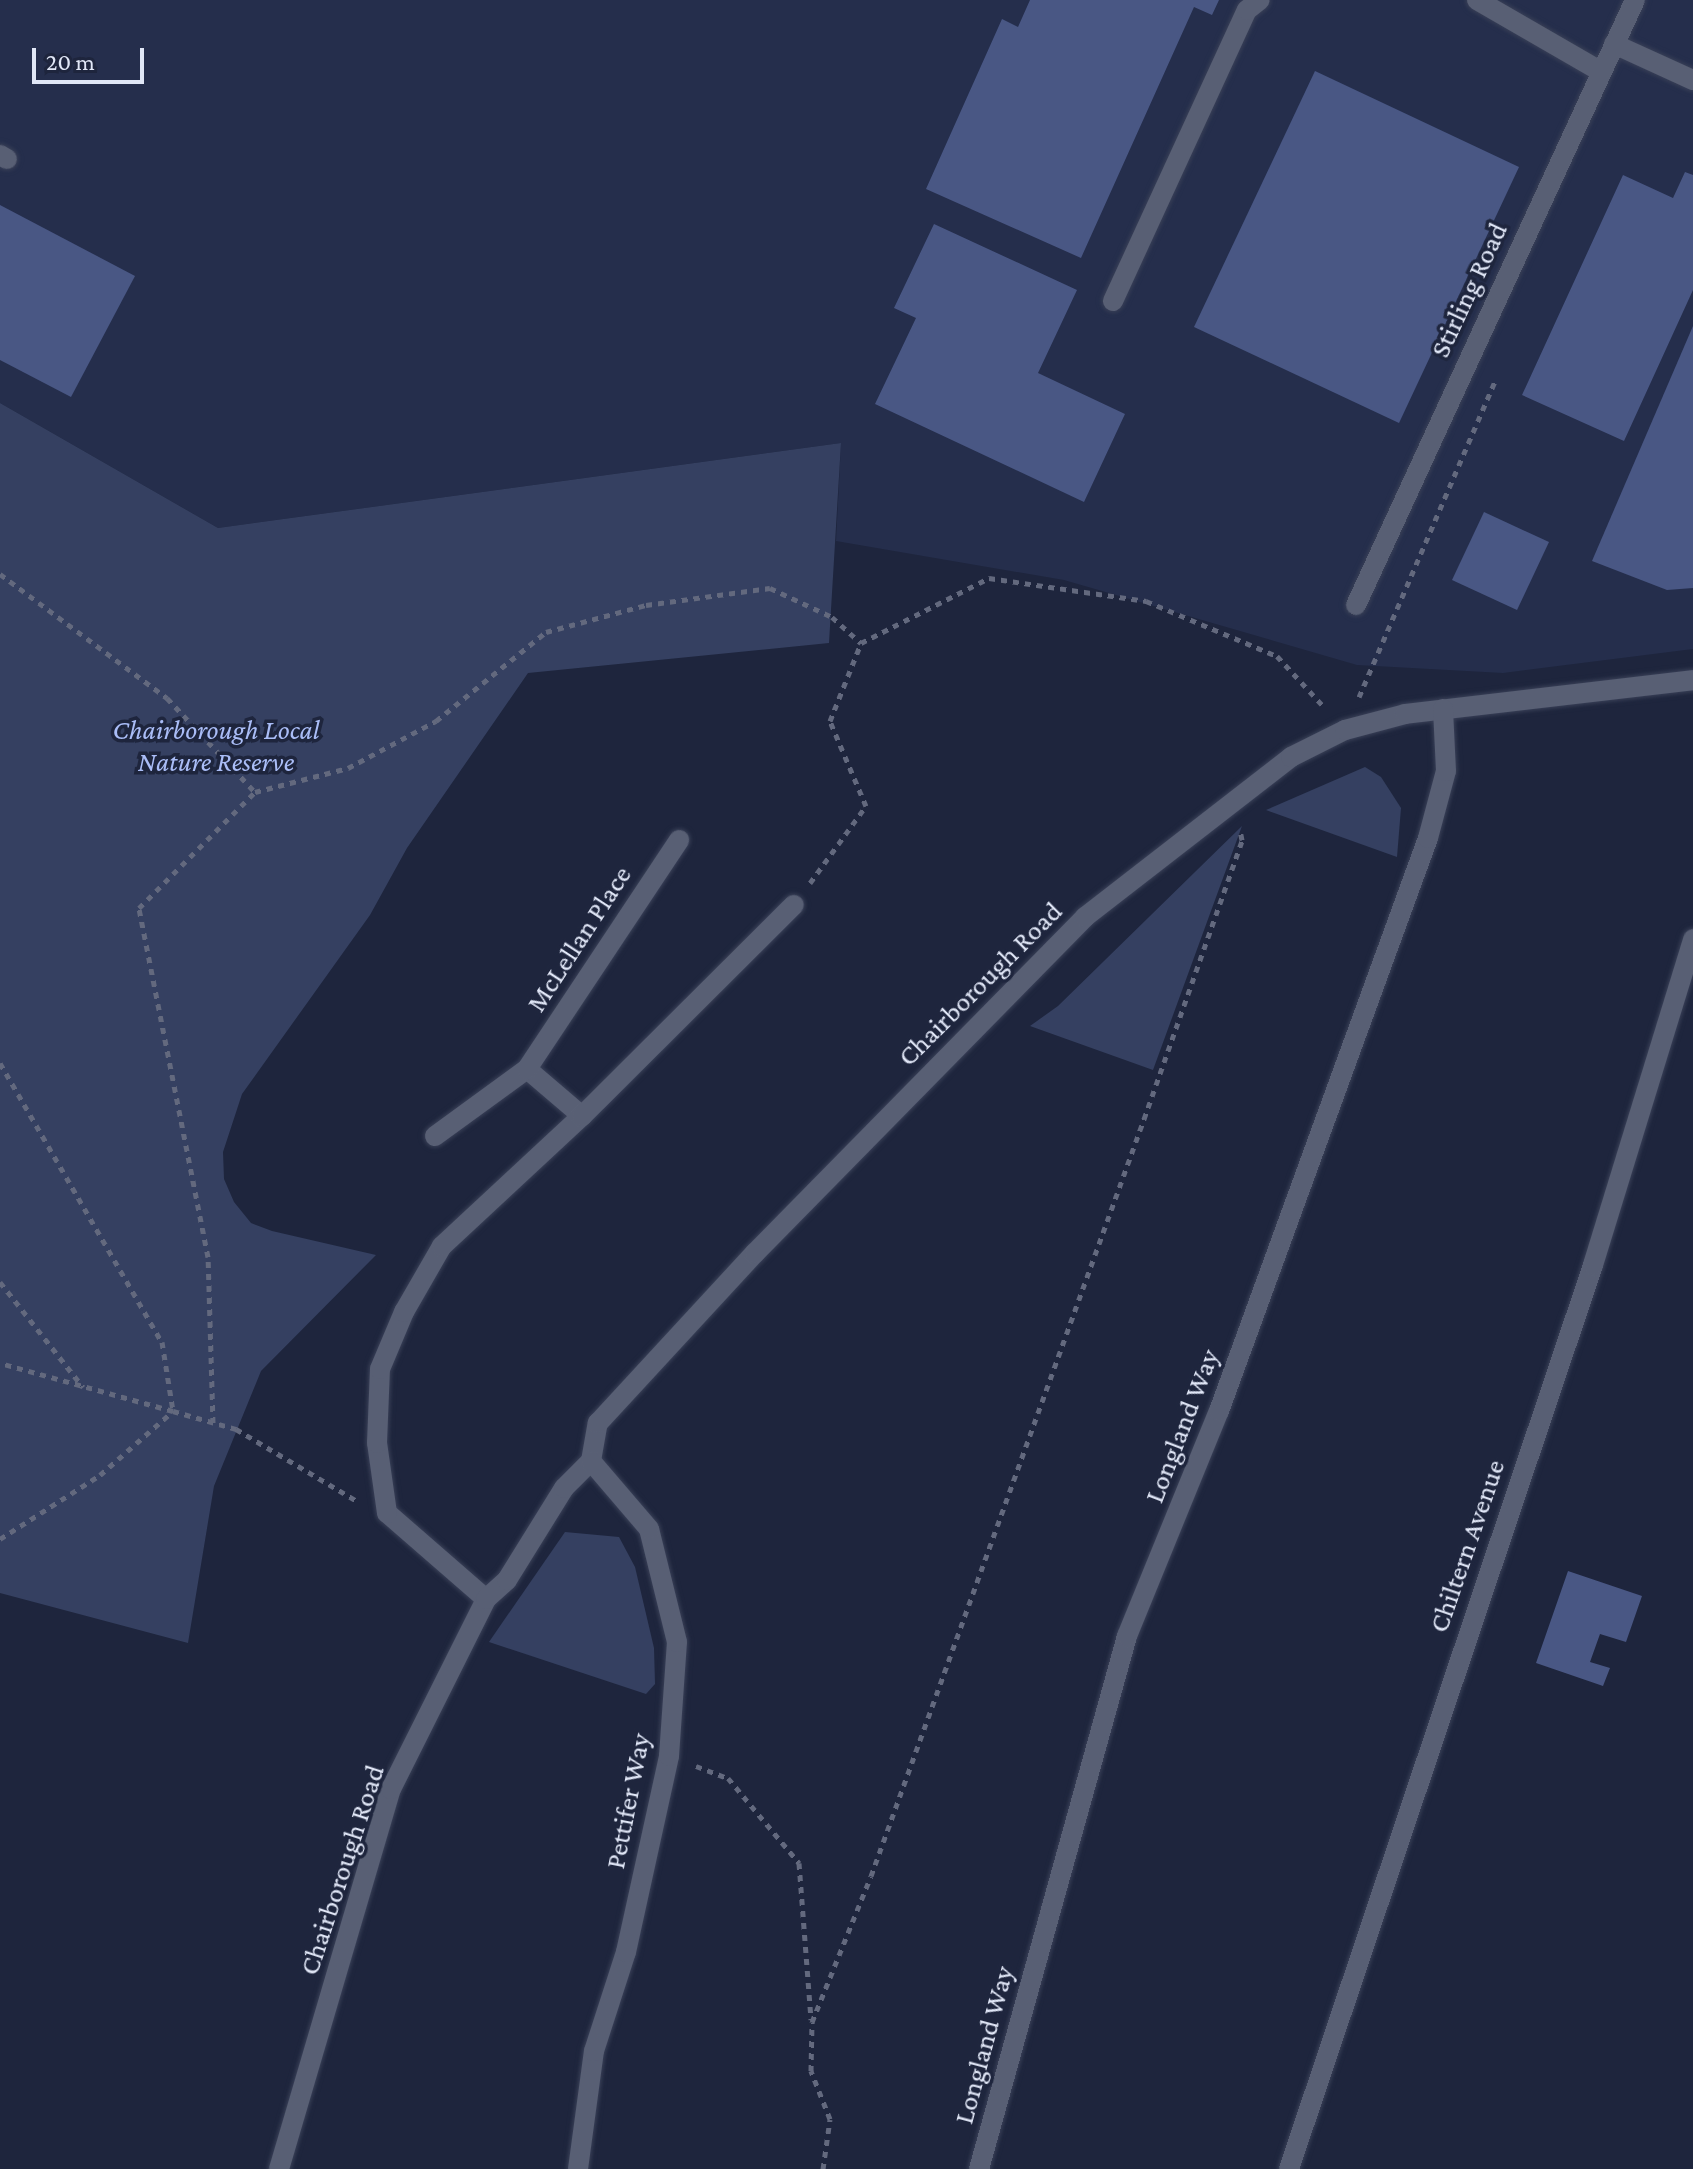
<!DOCTYPE html>
<style>
body{margin:0}
#map{position:relative;width:1693px;height:2169px;overflow:hidden;background:#1e253d;font-family:"Crimson Pro",serif}
div>[style]{position:absolute}
[style*='--x']{left:calc(var(--x)*1px);top:calc(var(--y)*1px);width:calc(var(--w)*1px);rotate:calc(var(--a)*1deg)}
.built>*{inset:0;background:#252e4c}
.green>*{inset:0;background:#354061}
.building>*{inset:0;background:#495784}
.path>*{height:5px;margin-top:-2.5px;transform-origin:0;background:repeating-linear-gradient(90deg,#63697e 0 6px,transparent 0 12px)}
.roads{filter:drop-shadow(0 0 2px #394057) drop-shadow(0 0 2px #394057)}
.service>*{height:20px;margin:-10px;padding:0 10px;transform-origin:10px;border-radius:10px;background:#585f74}
.minor>*{height:20px;margin:-10px;padding:0 10px;transform-origin:10px;border-radius:10px;background:#585f74}
span{translate:-50% -50%;white-space:nowrap;text-align:center;line-height:1.15;-webkit-text-stroke:7px #1e253d;paint-order:stroke}
.street-label{font-size:28px;color:#e1e7f7}
.park-label{font-size:28px;color:#aabdf7;font-style:italic}
.scale{position:absolute;left:32px;top:48px;width:112px;height:36px;box-sizing:border-box;border:4px solid #e1e7f7;border-top:0;padding-left:10px;font-size:24px;line-height:28px;white-space:nowrap;color:#e1e7f7;-webkit-text-stroke:6px #1e253d;paint-order:stroke}
</style>
<div id="map">
<div class="built">
<div style="clip-path:polygon(0 0,1693px 0,1693px 649px,1503px 673px,1357px 665px,1064px 580px,836px 541px,841px 443px,218px 528px,0 403px)"></div>
</div>
<div class="green">
<div style="clip-path:polygon(0 403px,218px 528px,841px 443px,829px 643px,528px 673px,407px 848px,370px 915px,242px 1094px,223px 1152px,224px 1179px,234px 1202px,251px 1223px,272px 1231px,376px 1255px,261px 1371px,214px 1486px,188px 1643px,0 1593px)"></div>
<div style="clip-path:polygon(1365px 767px,1381px 777px,1401px 808px,1397px 857px,1266px 810px)"></div>
<div style="clip-path:polygon(1242px 826px,1153px 1070px,1030px 1026px,1058px 1006px)"></div>
<div style="clip-path:polygon(565px 1532px,619px 1537px,635px 1567px,654px 1648px,655px 1684px,646px 1694px,489px 1642px)"></div>
</div>
<div class="building">
<div style="clip-path:polygon(1030px 0,1219px 0,1212px 15px,1194px 7px,1081px 258px,926px 189px,1002px 19px,1018px 27px)"></div>
<div style="clip-path:polygon(1315px 71px,1519px 167px,1399px 423px,1194px 327px)"></div>
<div style="clip-path:polygon(1685px 172px,1693px 175px,1693px 290px,1624px 441px,1522px 395px,1623px 175px,1673px 198px)"></div>
<div style="clip-path:polygon(0 205px,135px 276px,71px 397px,0 360px)"></div>
<div style="clip-path:polygon(934px 224px,1077px 290px,1038px 373px,1125px 414px,1084px 502px,875px 404px,916px 318px,894px 308px)"></div>
<div style="clip-path:polygon(1693px 326px,1693px 588px,1667px 590px,1592px 561px)"></div>
<div style="clip-path:polygon(1484px 512px,1549px 542px,1517px 610px,1452px 580px)"></div>
<div style="clip-path:polygon(1568px 1571px,1642px 1596px,1626px 1642px,1600px 1634px,1590px 1662px,1610px 1668px,1603px 1686px,1536px 1663px)"></div>
</div>
<div class="path">
<div style="--x:0;--y:574;--w:208;--a:36.6"></div>
<div style="--x:167;--y:698;--w:129;--a:46.9"></div>
<div style="--x:1359;--y:697;--w:346;--a:-66.7"></div>
<div style="--x:810;--y:883;--w:95;--a:-54"></div>
<div style="--x:866;--y:806;--w:92;--a:-113"></div>
<div style="--x:830;--y:721;--w:84;--a:-68.3"></div>
<div style="--x:861;--y:643;--w:144;--a:-26.9"></div>
<div style="--x:989;--y:578;--w:159;--a:8.3"></div>
<div style="--x:1146;--y:601;--w:142;--a:22.8"></div>
<div style="--x:1277;--y:656;--w:71;--a:47.3"></div>
<div style="--x:0;--y:1063;--w:323;--a:59.9"></div>
<div style="--x:162;--y:1342;--w:70;--a:80.9"></div>
<div style="--x:173;--y:1411;--w:180;--a:-164.5"></div>
<div style="--x:0;--y:1282;--w:134;--a:51.7"></div>
<div style="--x:213;--y:1423;--w:166;--a:-91.7"></div>
<div style="--x:208;--y:1257;--w:356;--a:-101.2"></div>
<div style="--x:139;--y:908;--w:164;--a:-45"></div>
<div style="--x:255;--y:792;--w:96;--a:-14.5"></div>
<div style="--x:348;--y:768;--w:100;--a:-28.1"></div>
<div style="--x:436;--y:721;--w:141;--a:-39"></div>
<div style="--x:546;--y:632;--w:104;--a:-15.1"></div>
<div style="--x:646;--y:605;--w:125;--a:-7.8"></div>
<div style="--x:770;--y:588;--w:68;--a:25.1"></div>
<div style="--x:832;--y:617;--w:39;--a:42"></div>
<div style="--x:0;--y:1539;--w:119;--a:-32.6"></div>
<div style="--x:100;--y:1475;--w:97;--a:-41.2"></div>
<div style="--x:173;--y:1411;--w:66;--a:15.9"></div>
<div style="--x:236;--y:1429;--w:141;--a:30.8"></div>
<div style="--x:696;--y:1766;--w:34;--a:21"></div>
<div style="--x:728;--y:1778;--w:111;--a:50.1"></div>
<div style="--x:799;--y:1863;--w:157;--a:85.6"></div>
<div style="--x:823;--y:2169;--w:50;--a:-82"></div>
<div style="--x:830;--y:2119;--w:52;--a:-111.6"></div>
<div style="--x:811;--y:2071;--w:49;--a:-88.8"></div>
<div style="--x:812;--y:2022;--w:157;--a:-68"></div>
<div style="--x:871;--y:1876;--w:805;--a:-70.17"></div>
<div style="--x:1144;--y:1119;--w:296;--a:-70.6"></div>
<div style="--x:1242;--y:840;--w:10;--a:-101"></div>
</div>
<div class="roads">
<div class="service">
<div style="--x:1477;--y:0;--w:142;--a:30"></div>
<div style="--x:1614;--y:44;--w:87;--a:24.5"></div>
<div style="--x:0;--y:155;--w:8;--a:30"></div>
<div style="--x:1113;--y:301;--w:320;--a:-65.3"></div>
<div style="--x:1247;--y:10;--w:16;--a:-38"></div>
<div style="--x:1356;--y:605;--w:666;--a:-65.24"></div>
</div>
<div class="minor">
<div style="--x:527;--y:1069;--w:72;--a:40.5"></div>
<div style="--x:435;--y:1136;--w:114;--a:-36.1"></div>
<div style="--x:527;--y:1069;--w:275;--a:-56.4"></div>
<div style="--x:486;--y:1599;--w:131;--a:-139"></div>
<div style="--x:387;--y:1513;--w:71;--a:-98.1"></div>
<div style="--x:377;--y:1443;--w:74;--a:-87.7"></div>
<div style="--x:380;--y:1369;--w:62;--a:-67.2"></div>
<div style="--x:404;--y:1312;--w:76;--a:-60.1"></div>
<div style="--x:442;--y:1246;--w:191;--a:-42.9"></div>
<div style="--x:582;--y:1116;--w:299;--a:-44.9"></div>
<div style="--x:279;--y:2169;--w:396;--a:-73.6"></div>
<div style="--x:391;--y:1789;--w:212;--a:-63.4"></div>
<div style="--x:486;--y:1599;--w:28;--a:-42"></div>
<div style="--x:507;--y:1580;--w:108;--a:-58.2"></div>
<div style="--x:564;--y:1488;--w:38;--a:-45"></div>
<div style="--x:591;--y:1461;--w:39;--a:-80"></div>
<div style="--x:598;--y:1423;--w:231;--a:-47.3"></div>
<div style="--x:755;--y:1253;--w:471;--a:-45.5"></div>
<div style="--x:1085;--y:917;--w:261;--a:-37.8"></div>
<div style="--x:1291;--y:757;--w:60;--a:-26.6"></div>
<div style="--x:1345;--y:730;--w:62;--a:-14.9"></div>
<div style="--x:1405;--y:714;--w:290;--a:-6.7"></div>
<div style="--x:578;--y:2169;--w:119;--a:-82.3"></div>
<div style="--x:594;--y:2051;--w:104;--a:-72.1"></div>
<div style="--x:626;--y:1952;--w:201;--a:-77.6"></div>
<div style="--x:669;--y:1756;--w:114;--a:-86"></div>
<div style="--x:677;--y:1642;--w:116;--a:-103.9"></div>
<div style="--x:649;--y:1529;--w:89;--a:-130.5"></div>
<div style="--x:979;--y:2169;--w:553;--a:-74.48"></div>
<div style="--x:1127;--y:1636;--w:243;--a:-67.8"></div>
<div style="--x:1219;--y:1411;--w:610;--a:-69.96"></div>
<div style="--x:1428;--y:838;--w:69;--a:-75"></div>
<div style="--x:1446;--y:771;--w:62;--a:-92.8"></div>
<div style="--x:1289;--y:2169;--w:954;--a:-71.41"></div>
<div style="--x:1593;--y:1265;--w:341;--a:-72.9"></div>
</div>
</div>
<div class="street-label">
<span style="left:1469px;top:290px;rotate:-65deg">Stirling Road</span>
<span style="left:579px;top:939px;rotate:-57deg">McLellan Place</span>
<span style="left:980px;top:984px;rotate:-45deg">Chairborough Road</span>
<span style="left:1182px;top:1426px;rotate:-69deg">Longland Way</span>
<span style="left:1467px;top:1546px;rotate:-71deg">Chiltern Avenue</span>
<span style="left:628px;top:1801px;rotate:-79deg">Pettifer Way</span>
<span style="left:342px;top:1870px;rotate:-72deg">Chairborough Road</span>
<span style="left:984px;top:2045px;rotate:-75deg">Longland Way</span>
</div>
<div class="park-label">
<span style="left:216px;top:746px">Chairborough Local<br>Nature Reserve</span>
</div>
<div class="scale">20 m</div>
</div>
